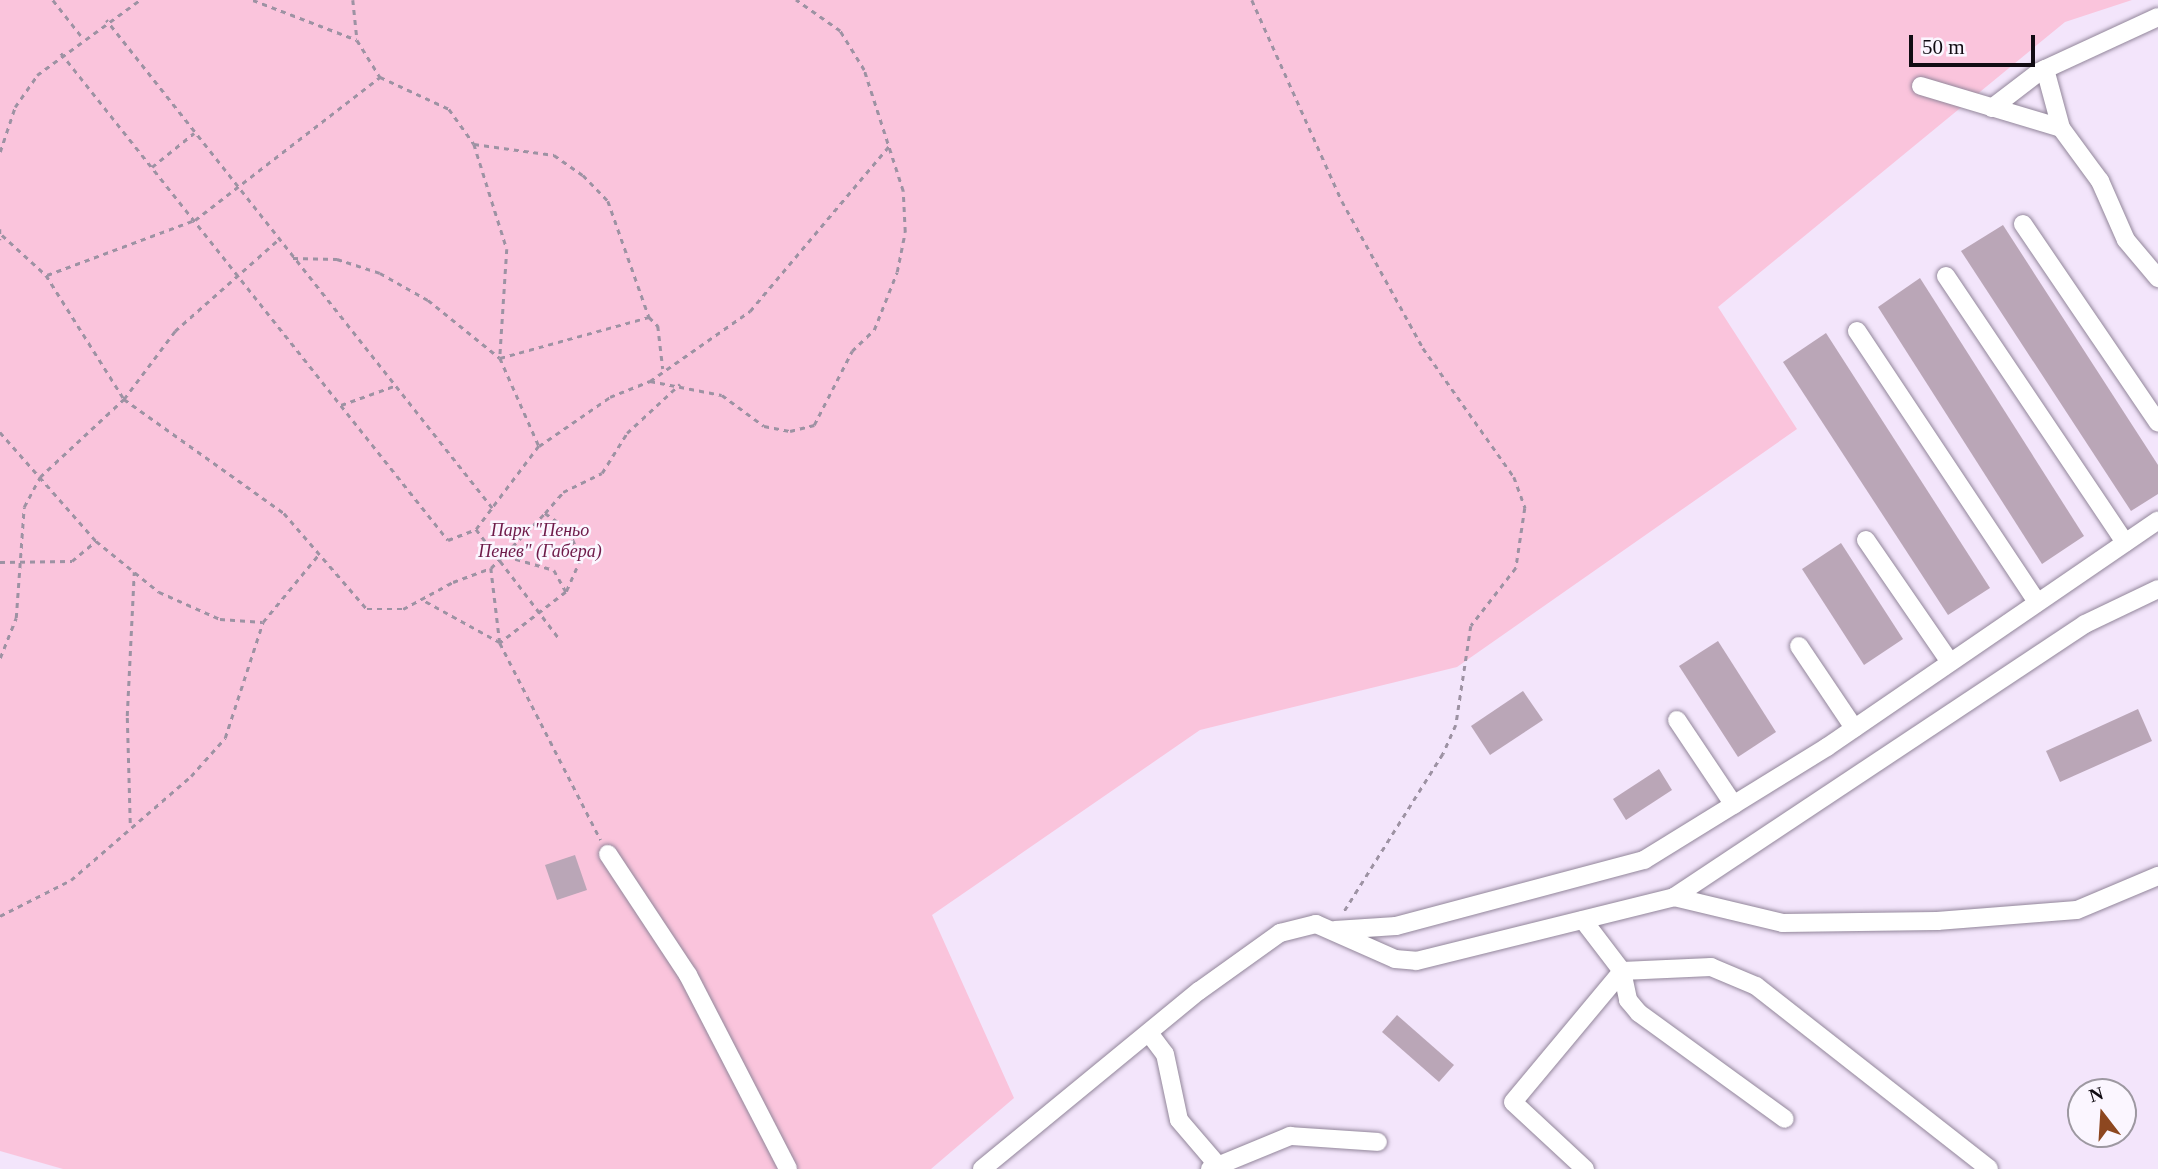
<!DOCTYPE html>
<meta charset="utf-8">
<style>
body{margin:0}
#map{position:relative;width:2158px;height:1169px;overflow:hidden;background:#f3e5fb;font-family:Georgia,serif}
div>[style]{position:absolute}
[style*='--x']{left:calc(var(--x)*1px);top:calc(var(--y)*1px);width:calc(var(--w)*1px);rotate:calc(var(--a)*1deg)}
.green>*{inset:0;background:#fac4dc}
.building>*{inset:0;background:#baa6b7}
.path>*{height:2.5px;margin-top:-1.25px;transform-origin:0;background:repeating-linear-gradient(90deg,#9d92a3 0 5px,transparent 0 10px)}
.roads{filter:drop-shadow(0 0 2px #92869a) drop-shadow(0 0 2px #92869a)}
.minor>*{height:18px;margin:-9px;padding:0 9px;transform-origin:9px;border-radius:9px;background:#fff}
span{translate:-50% -50%;white-space:nowrap;text-align:center;line-height:1.15;-webkit-text-stroke:5px #fbf6ff;paint-order:stroke}
.park-label{font-size:18px;color:#6e1a49;font-style:italic}
.north{position:absolute;left:2067px;top:1078px;width:70px;height:70px;box-sizing:border-box;background:#fbf6ff;border:2px solid #9d98a1;border-radius:50%;rotate:343deg;font-size:19px;font-weight:700;line-height:28px;text-align:center;color:#110c13}
.north::after{content:'';display:block;margin:auto;width:24px;height:32px;background:#8d4720;clip-path:polygon(50% 0,100% 100%,50% 72%,0 100%)}
.scale{position:absolute;left:1909px;top:35px;width:126px;height:32px;box-sizing:border-box;border:4px solid #110c13;border-top:0;padding-left:9px;font-size:21px;line-height:24px;white-space:nowrap;color:#110c13;-webkit-text-stroke:5px #fbf6ff;paint-order:stroke}
</style>
<div id="map">
<div class="green">
<div style="clip-path:polygon(0 0,2132px 0,2065px 22px,1718px 307px,1797px 429px,1457px 667px,1200px 730px,932px 915px,1014px 1098px,931px 1169px,63px 1169px,0 1151px)"></div>
</div>
<div class="building">
<div style="clip-path:polygon(2003px 225px,2158px 465px,2158px 494px,2131px 511px,1961px 251px)"></div>
<div style="clip-path:polygon(1920px 278px,2084px 536px,2042px 564px,1878px 307px)"></div>
<div style="clip-path:polygon(1826px 333px,1990px 588px,1948px 615px,1783px 362px)"></div>
<div style="clip-path:polygon(1841px 543px,1903px 639px,1864px 665px,1802px 569px)"></div>
<div style="clip-path:polygon(1718px 641px,1776px 732px,1738px 757px,1679px 666px)"></div>
<div style="clip-path:polygon(1523px 691px,1543px 720px,1490px 755px,1471px 726px)"></div>
<div style="clip-path:polygon(2138px 709px,2152px 741px,2060px 782px,2046px 751px)"></div>
<div style="clip-path:polygon(1659px 769px,1672px 790px,1626px 820px,1613px 799px)"></div>
<div style="clip-path:polygon(575px 855px,587px 890px,557px 900px,545px 865px)"></div>
<div style="clip-path:polygon(1397px 1015px,1454px 1065px,1439px 1082px,1382px 1032px)"></div>
</div>
<div class="path">
<div style="--x:53;--y:0;--w:47;--a:51.9"></div>
<div style="--x:253;--y:0;--w:111;--a:21"></div>
<div style="--x:357;--y:40;--w:44;--a:58.1"></div>
<div style="--x:380;--y:77;--w:76;--a:24.9"></div>
<div style="--x:449;--y:109;--w:43;--a:54.5"></div>
<div style="--x:474;--y:144;--w:110;--a:72.6"></div>
<div style="--x:507;--y:249;--w:109;--a:93.7"></div>
<div style="--x:500;--y:358;--w:96;--a:66.1"></div>
<div style="--x:539;--y:446;--w:76;--a:127"></div>
<div style="--x:353;--y:0;--w:38;--a:84"></div>
<div style="--x:1252;--y:0;--w:220;--a:65.9"></div>
<div style="--x:1342;--y:201;--w:168;--a:61.1"></div>
<div style="--x:1423;--y:348;--w:158;--a:54.8"></div>
<div style="--x:1514;--y:477;--w:33;--a:70"></div>
<div style="--x:1525;--y:508;--w:61;--a:98.5"></div>
<div style="--x:1516;--y:568;--w:73;--a:127.8"></div>
<div style="--x:1471;--y:626;--w:100;--a:98.6"></div>
<div style="--x:1456;--y:725;--w:32;--a:114"></div>
<div style="--x:1443;--y:754;--w:186;--a:122.1"></div>
<div style="--x:61;--y:53;--w:622;--a:51.53"></div>
<div style="--x:448;--y:540;--w:30;--a:-21"></div>
<div style="--x:476;--y:529;--w:26;--a:-53"></div>
<div style="--x:492;--y:508;--w:622;--a:-128.34"></div>
<div style="--x:474;--y:144;--w:81;--a:7.8"></div>
<div style="--x:554;--y:155;--w:35;--a:35"></div>
<div style="--x:583;--y:175;--w:36;--a:46"></div>
<div style="--x:608;--y:201;--w:123;--a:70.5"></div>
<div style="--x:0;--y:152;--w:47;--a:-71.6"></div>
<div style="--x:15;--y:107;--w:39;--a:-55"></div>
<div style="--x:37;--y:75;--w:127;--a:-36.1"></div>
<div style="--x:152;--y:167;--w:54;--a:-39"></div>
<div style="--x:0;--y:229;--w:11;--a:90"></div>
<div style="--x:2;--y:235;--w:59;--a:42.3"></div>
<div style="--x:46;--y:275;--w:146;--a:57.8"></div>
<div style="--x:124;--y:399;--w:196;--a:35.5"></div>
<div style="--x:284;--y:513;--w:127;--a:49.2"></div>
<div style="--x:367;--y:609;--w:36;--a:0"></div>
<div style="--x:403;--y:609;--w:57;--a:-28.4"></div>
<div style="--x:453;--y:582;--w:40;--a:-20.2"></div>
<div style="--x:491;--y:568;--w:77;--a:-45.5"></div>
<div style="--x:545;--y:513;--w:29;--a:35"></div>
<div style="--x:569;--y:530;--w:31;--a:68"></div>
<div style="--x:581;--y:559;--w:36;--a:114"></div>
<div style="--x:566;--y:592;--w:83;--a:142.3"></div>
<div style="--x:500;--y:643;--w:89;--a:-151.1"></div>
<div style="--x:293;--y:258;--w:44;--a:1.3"></div>
<div style="--x:337;--y:259;--w:45;--a:18"></div>
<div style="--x:380;--y:273;--w:55;--a:29.4"></div>
<div style="--x:428;--y:300;--w:92;--a:38.9"></div>
<div style="--x:500;--y:358;--w:155;--a:-15.4"></div>
<div style="--x:649;--y:317;--w:13;--a:45"></div>
<div style="--x:658;--y:326;--w:43;--a:83.4"></div>
<div style="--x:47;--y:275;--w:158;--a:-20.4"></div>
<div style="--x:195;--y:220;--w:234;--a:-37.7"></div>
<div style="--x:650;--y:381;--w:122;--a:-35"></div>
<div style="--x:750;--y:311;--w:217;--a:-49.9"></div>
<div style="--x:341;--y:405;--w:56;--a:-19.7"></div>
<div style="--x:0;--y:432;--w:145;--a:48.6"></div>
<div style="--x:96;--y:541;--w:81;--a:39"></div>
<div style="--x:159;--y:592;--w:67;--a:23.9"></div>
<div style="--x:220;--y:619;--w:42;--a:4.1"></div>
<div style="--x:539;--y:446;--w:86;--a:-34.6"></div>
<div style="--x:610;--y:397;--w:43;--a:-21.8"></div>
<div style="--x:650;--y:381;--w:73;--a:11"></div>
<div style="--x:722;--y:395;--w:52;--a:36.4"></div>
<div style="--x:764;--y:426;--w:26;--a:11"></div>
<div style="--x:790;--y:431;--w:25;--a:-14"></div>
<div style="--x:814;--y:425;--w:83;--a:-62.8"></div>
<div style="--x:852;--y:351;--w:30;--a:-44"></div>
<div style="--x:874;--y:330;--w:62;--a:-68.4"></div>
<div style="--x:897;--y:272;--w:41;--a:-78.7"></div>
<div style="--x:905;--y:232;--w:41;--a:-92.8"></div>
<div style="--x:903;--y:191;--w:127;--a:-107.9"></div>
<div style="--x:864;--y:70;--w:46;--a:-121.6"></div>
<div style="--x:840;--y:31;--w:54;--a:-144.8"></div>
<div style="--x:545;--y:513;--w:28;--a:-49"></div>
<div style="--x:563;--y:492;--w:43;--a:-26"></div>
<div style="--x:602;--y:473;--w:47;--a:-58"></div>
<div style="--x:627;--y:433;--w:72;--a:-42.8"></div>
<div style="--x:476;--y:529;--w:136;--a:52.8"></div>
<div style="--x:506;--y:556;--w:50;--a:16.3"></div>
<div style="--x:554;--y:570;--w:25;--a:61"></div>
<div style="--x:0;--y:562;--w:72;--a:-0.8"></div>
<div style="--x:72;--y:561;--w:31;--a:-40"></div>
<div style="--x:491;--y:568;--w:76;--a:83.2"></div>
<div style="--x:500;--y:643;--w:221;--a:62.9"></div>
<div style="--x:0;--y:658;--w:43;--a:-68.2"></div>
<div style="--x:16;--y:618;--w:111;--a:-85.9"></div>
<div style="--x:24;--y:507;--w:34;--a:-62"></div>
<div style="--x:40;--y:477;--w:115;--a:-42.9"></div>
<div style="--x:124;--y:399;--w:85;--a:-53.1"></div>
<div style="--x:175;--y:331;--w:137;--a:-41.5"></div>
<div style="--x:130;--y:823;--w:107;--a:-91.6"></div>
<div style="--x:127;--y:716;--w:144;--a:-87.2"></div>
<div style="--x:0;--y:916;--w:80;--a:-26.9"></div>
<div style="--x:71;--y:880;--w:159;--a:-40.9"></div>
<div style="--x:191;--y:776;--w:51;--a:-48.2"></div>
<div style="--x:225;--y:738;--w:122;--a:-71.9"></div>
<div style="--x:263;--y:622;--w:88;--a:-50.5"></div>
</div>
<div class="roads">
<div class="minor">
<div style="--x:2045;--y:69;--w:61;--a:74.8"></div>
<div style="--x:2061;--y:128;--w:66;--a:53.7"></div>
<div style="--x:2100;--y:181;--w:64;--a:66.2"></div>
<div style="--x:2126;--y:240;--w:50;--a:49.9"></div>
<div style="--x:1921;--y:86;--w:146;--a:16.7"></div>
<div style="--x:1992;--y:108;--w:59;--a:-37.5"></div>
<div style="--x:2039;--y:72;--w:131;--a:-24.8"></div>
<div style="--x:2023;--y:224;--w:240;--a:55.8"></div>
<div style="--x:1946;--y:276;--w:321;--a:56.1"></div>
<div style="--x:1857;--y:331;--w:325;--a:56.4"></div>
<div style="--x:1866;--y:540;--w:148;--a:55.5"></div>
<div style="--x:1799;--y:646;--w:99;--a:56.1"></div>
<div style="--x:1677;--y:720;--w:102;--a:56.2"></div>
<div style="--x:608;--y:854;--w:145;--a:56.5"></div>
<div style="--x:688;--y:975;--w:218;--a:62.7"></div>
<div style="--x:1674;--y:897;--w:112;--a:13.4"></div>
<div style="--x:1783;--y:923;--w:154;--a:-0.7"></div>
<div style="--x:1937;--y:921;--w:140;--a:-4.5"></div>
<div style="--x:2077;--y:910;--w:88;--a:-22.8"></div>
<div style="--x:1583;--y:920;--w:64;--a:52.6"></div>
<div style="--x:1622;--y:971;--w:89;--a:-2.6"></div>
<div style="--x:1711;--y:967;--w:49;--a:22.9"></div>
<div style="--x:1756;--y:986;--w:296;--a:38.1"></div>
<div style="--x:1335;--y:930;--w:61;--a:-3.8"></div>
<div style="--x:1396;--y:926;--w:257;--a:-14.9"></div>
<div style="--x:1644;--y:860;--w:215;--a:-31.7"></div>
<div style="--x:1827;--y:747;--w:401;--a:-34.4"></div>
<div style="--x:1149;--y:1033;--w:26;--a:53"></div>
<div style="--x:1165;--y:1054;--w:67;--a:78"></div>
<div style="--x:1179;--y:1120;--w:65;--a:49.4"></div>
<div style="--x:982;--y:1169;--w:281;--a:-39.4"></div>
<div style="--x:1199;--y:991;--w:100;--a:-35.6"></div>
<div style="--x:1280;--y:933;--w:37;--a:-14"></div>
<div style="--x:1316;--y:924;--w:86;--a:23.9"></div>
<div style="--x:1395;--y:959;--w:21;--a:5"></div>
<div style="--x:1416;--y:961;--w:266;--a:-13.9"></div>
<div style="--x:1674;--y:897;--w:493;--a:-33.6"></div>
<div style="--x:2085;--y:624;--w:81;--a:-25.6"></div>
<div style="--x:1210;--y:1169;--w:87;--a:-22.4"></div>
<div style="--x:1290;--y:1136;--w:88;--a:3.9"></div>
<div style="--x:1585;--y:1169;--w:98;--a:-137.1"></div>
<div style="--x:1513;--y:1102;--w:170;--a:-50.2"></div>
<div style="--x:1622;--y:971;--w:30;--a:78"></div>
<div style="--x:1628;--y:1000;--w:17;--a:50"></div>
<div style="--x:1639;--y:1013;--w:180;--a:36"></div>
</div>
</div>
<div class="park-label">
<span style="left:540px;top:541px">Парк "Пеньо<br>Пенев" (Габера)</span>
</div>
<div class="north">N</div>
<div class="scale">50 m</div>
</div>
